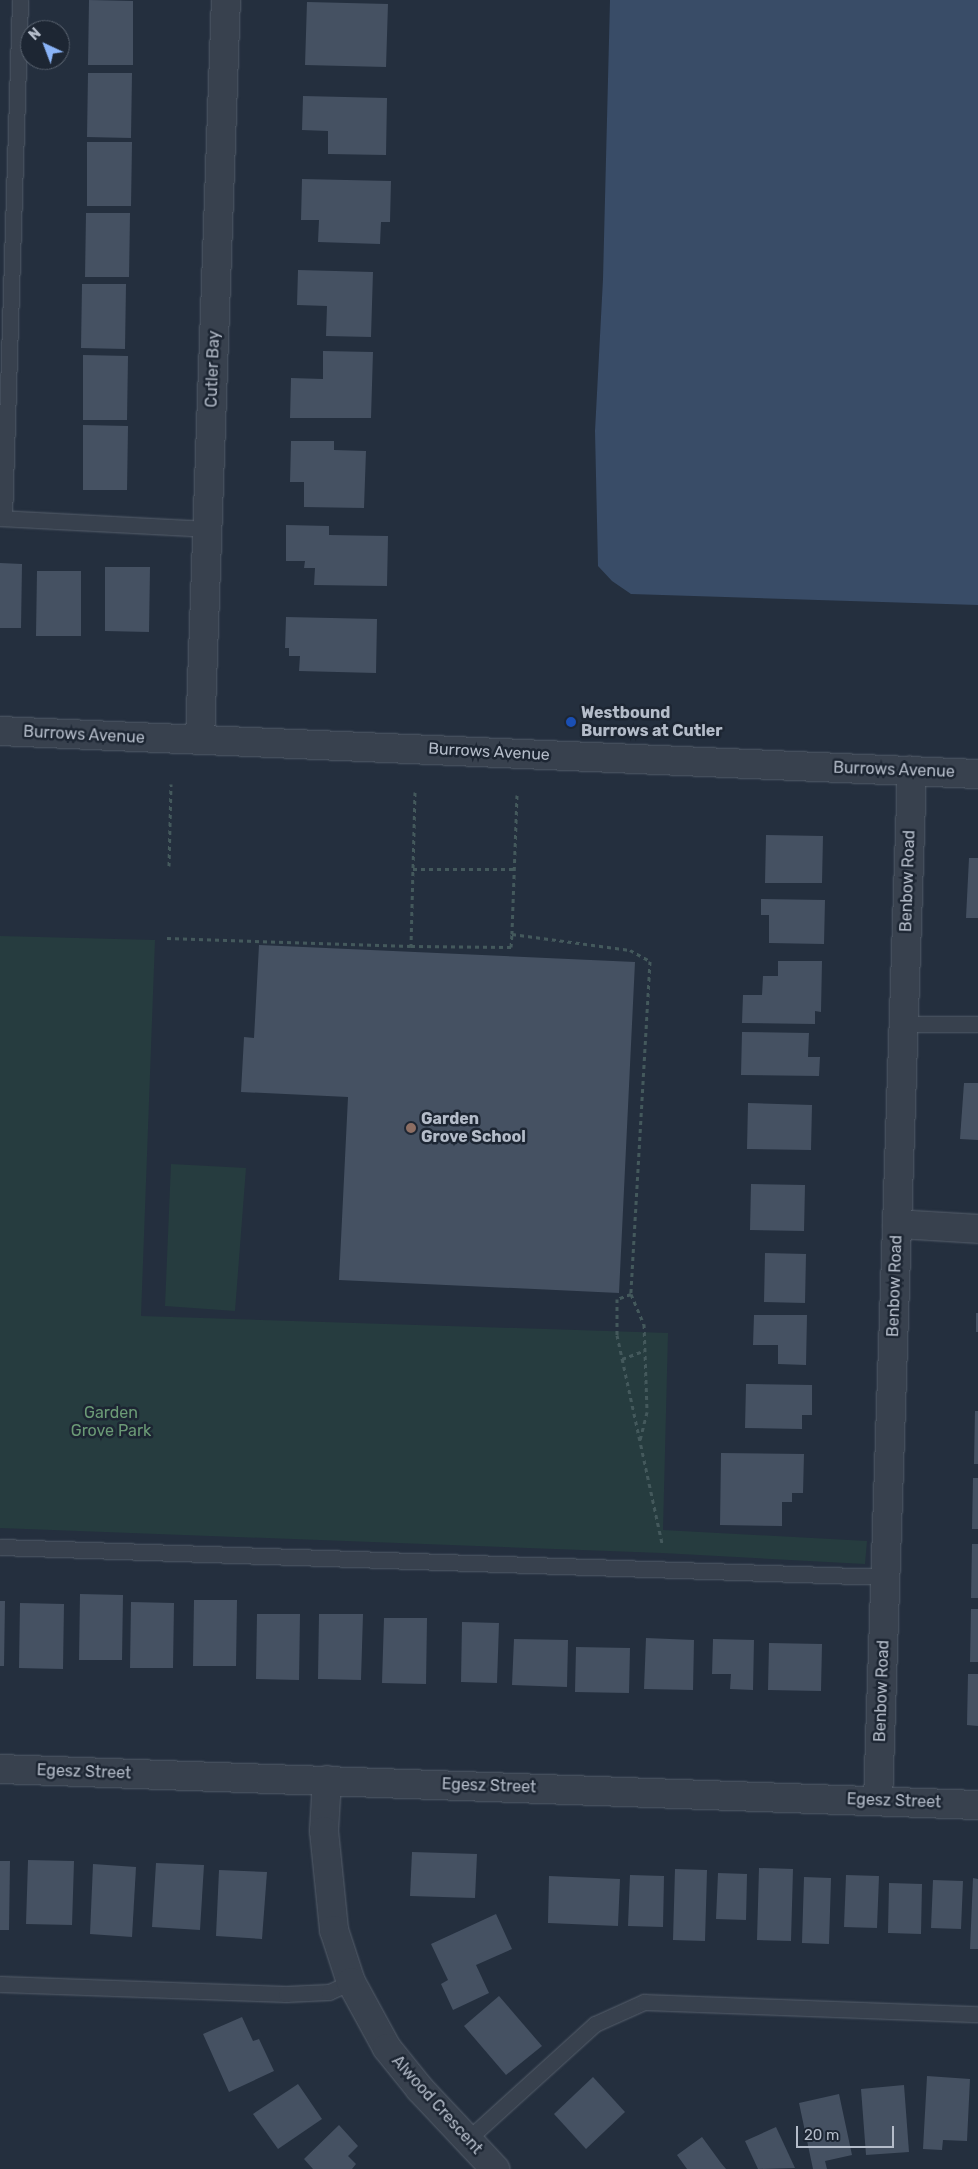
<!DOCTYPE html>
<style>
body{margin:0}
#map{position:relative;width:978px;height:2169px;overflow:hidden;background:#242f3e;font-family:Rubik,sans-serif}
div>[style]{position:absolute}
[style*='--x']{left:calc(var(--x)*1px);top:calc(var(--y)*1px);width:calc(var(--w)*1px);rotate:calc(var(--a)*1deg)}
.green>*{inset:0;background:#263c3f}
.water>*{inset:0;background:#394c67}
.building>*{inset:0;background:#455162}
.path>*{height:3px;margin-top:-1.5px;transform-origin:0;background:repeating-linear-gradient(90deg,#44595c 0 4px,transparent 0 8px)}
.roads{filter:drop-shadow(0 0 1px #565f6c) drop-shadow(0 0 1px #565f6c)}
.service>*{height:15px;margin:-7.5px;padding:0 7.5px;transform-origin:7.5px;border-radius:7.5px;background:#38414e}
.minor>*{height:28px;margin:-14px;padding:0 14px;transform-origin:14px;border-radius:14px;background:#38414e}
.tertiary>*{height:28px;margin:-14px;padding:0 14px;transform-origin:14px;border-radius:14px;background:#38414e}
.dots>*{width:14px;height:14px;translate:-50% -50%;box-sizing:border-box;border:2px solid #1d2633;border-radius:50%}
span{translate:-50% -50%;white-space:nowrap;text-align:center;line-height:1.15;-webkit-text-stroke:5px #1d2633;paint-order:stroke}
.street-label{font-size:16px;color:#b4bcc9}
.poi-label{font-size:16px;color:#b4bcc9;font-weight:700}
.left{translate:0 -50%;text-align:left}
.park-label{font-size:16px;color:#6b9a76}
.north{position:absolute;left:20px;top:20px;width:50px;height:50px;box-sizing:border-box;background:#1d2633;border:1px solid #59626f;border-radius:50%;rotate:317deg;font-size:14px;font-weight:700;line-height:20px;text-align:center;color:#b4bcc9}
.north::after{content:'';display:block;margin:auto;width:18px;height:22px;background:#8ab4f8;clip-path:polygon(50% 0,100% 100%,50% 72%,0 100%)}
.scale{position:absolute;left:796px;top:2126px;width:98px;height:22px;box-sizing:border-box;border:2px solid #b4bcc9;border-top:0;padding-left:6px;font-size:15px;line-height:18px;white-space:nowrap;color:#b4bcc9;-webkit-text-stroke:4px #1d2633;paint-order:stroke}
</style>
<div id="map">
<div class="green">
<div style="clip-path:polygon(0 936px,155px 940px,141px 1316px,668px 1333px,663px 1530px,867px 1541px,865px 1564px,662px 1553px,0 1528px)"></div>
<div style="clip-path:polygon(171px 1164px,246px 1168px,235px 1311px,165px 1306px)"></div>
</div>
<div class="water">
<div style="clip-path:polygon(610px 0,978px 0,978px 605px,631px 594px,612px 581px,598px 566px,595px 431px,603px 279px)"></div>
</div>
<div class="building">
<div style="clip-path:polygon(89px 0,133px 1px,133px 65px,88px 65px)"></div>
<div style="clip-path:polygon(307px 2px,388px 4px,386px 67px,305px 65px)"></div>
<div style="clip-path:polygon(88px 73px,132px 73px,131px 138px,87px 137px)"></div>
<div style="clip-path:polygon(303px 96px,387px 98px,386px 155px,328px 154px,328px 131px,302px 130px)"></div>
<div style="clip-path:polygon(87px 142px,132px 142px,131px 206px,87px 206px)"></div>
<div style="clip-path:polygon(302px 179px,391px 181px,390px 222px,381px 222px,380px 244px,318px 242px,319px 220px,301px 220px)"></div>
<div style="clip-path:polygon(86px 213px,130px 213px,129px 277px,85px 277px)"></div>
<div style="clip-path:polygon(298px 270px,373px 272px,371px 337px,326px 336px,327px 306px,297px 305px)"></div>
<div style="clip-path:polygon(82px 284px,126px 284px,125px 349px,81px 348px)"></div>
<div style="clip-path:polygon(323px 351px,373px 352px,371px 418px,290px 418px,291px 378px,323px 379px)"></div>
<div style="clip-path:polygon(83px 355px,128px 356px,127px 420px,83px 420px)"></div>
<div style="clip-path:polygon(83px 425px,128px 426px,127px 490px,83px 490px)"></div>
<div style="clip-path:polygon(291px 441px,334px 441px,334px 450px,366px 451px,364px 508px,304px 507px,304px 482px,290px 482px)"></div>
<div style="clip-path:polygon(286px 525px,329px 526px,329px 535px,388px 536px,387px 586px,314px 585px,315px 568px,304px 568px,305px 561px,286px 561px)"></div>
<div style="clip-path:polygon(0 563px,22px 564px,21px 628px,0 628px)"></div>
<div style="clip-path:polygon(105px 567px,150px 567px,149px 632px,105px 631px)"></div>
<div style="clip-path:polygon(37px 571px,81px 571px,81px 636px,36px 636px)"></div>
<div style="clip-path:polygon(286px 617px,377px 619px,376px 673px,299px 671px,300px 656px,289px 656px,289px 648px,285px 648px)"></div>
<div style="clip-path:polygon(766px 835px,823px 836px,822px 883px,765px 883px)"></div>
<div style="clip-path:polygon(969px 858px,978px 858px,978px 918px,966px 918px)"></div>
<div style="clip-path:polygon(761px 899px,825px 900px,824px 944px,769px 943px,769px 915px,761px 915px)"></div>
<div style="clip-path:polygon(259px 945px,635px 962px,619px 1293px,339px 1280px,348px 1097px,241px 1092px,244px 1037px,254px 1038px)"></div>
<div style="clip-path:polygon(778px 961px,822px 961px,821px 1012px,815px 1011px,815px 1024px,742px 1023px,743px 995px,762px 995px,763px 976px,778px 976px)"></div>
<div style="clip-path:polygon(742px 1032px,809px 1033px,808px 1057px,820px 1057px,819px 1076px,741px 1075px)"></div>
<div style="clip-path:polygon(964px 1083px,978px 1083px,978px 1140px,960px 1139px)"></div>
<div style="clip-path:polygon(748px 1103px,812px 1105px,811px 1150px,747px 1149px)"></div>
<div style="clip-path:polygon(751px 1184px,805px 1185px,804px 1231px,750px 1230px)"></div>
<div style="clip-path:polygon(765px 1253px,806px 1254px,805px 1303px,764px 1302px)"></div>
<div style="clip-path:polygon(976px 1313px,978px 1313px,978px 1332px,976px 1332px)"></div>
<div style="clip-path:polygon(754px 1315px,807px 1315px,806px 1365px,778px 1364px,778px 1345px,753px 1345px)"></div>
<div style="clip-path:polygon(746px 1384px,812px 1385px,812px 1415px,802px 1415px,802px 1429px,745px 1428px)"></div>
<div style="clip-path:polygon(975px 1411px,978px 1411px,978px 1464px,974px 1464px)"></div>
<div style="clip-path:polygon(721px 1453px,804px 1454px,803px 1493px,792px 1493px,792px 1502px,782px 1502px,782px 1526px,720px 1525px)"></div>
<div style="clip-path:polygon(973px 1478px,978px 1478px,978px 1529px,972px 1529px)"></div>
<div style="clip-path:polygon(972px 1544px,978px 1544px,978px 1598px,971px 1598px)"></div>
<div style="clip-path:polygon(80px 1594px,123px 1595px,122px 1660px,79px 1660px)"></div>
<div style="clip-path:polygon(194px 1600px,237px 1600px,236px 1666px,193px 1666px)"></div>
<div style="clip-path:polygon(0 1601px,5px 1601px,4px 1666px,0 1666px)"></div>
<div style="clip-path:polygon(131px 1602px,174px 1603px,173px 1668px,130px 1668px)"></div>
<div style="clip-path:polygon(20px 1603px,64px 1604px,63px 1669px,19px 1668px)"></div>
<div style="clip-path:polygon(971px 1609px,978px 1609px,978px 1662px,970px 1662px)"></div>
<div style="clip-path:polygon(257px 1614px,300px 1614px,299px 1680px,256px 1679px)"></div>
<div style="clip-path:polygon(319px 1614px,363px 1614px,361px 1680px,318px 1679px)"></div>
<div style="clip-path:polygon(384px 1618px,427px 1618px,426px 1684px,382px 1683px)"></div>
<div style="clip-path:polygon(462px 1622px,499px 1623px,497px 1683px,461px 1682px)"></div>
<div style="clip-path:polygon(646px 1638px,694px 1640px,693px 1690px,644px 1689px)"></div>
<div style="clip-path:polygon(514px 1639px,568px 1640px,567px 1687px,512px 1685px)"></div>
<div style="clip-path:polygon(713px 1639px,754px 1640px,753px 1690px,730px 1689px,731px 1674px,712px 1674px)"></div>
<div style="clip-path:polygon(769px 1643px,822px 1644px,821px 1691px,768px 1690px)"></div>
<div style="clip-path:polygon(576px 1647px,630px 1648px,629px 1693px,575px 1692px)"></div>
<div style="clip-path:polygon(968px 1674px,978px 1674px,978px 1726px,967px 1725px)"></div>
<div style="clip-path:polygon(412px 1852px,477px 1854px,475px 1898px,410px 1896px)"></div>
<div style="clip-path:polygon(28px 1860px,74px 1861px,72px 1925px,26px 1924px)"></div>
<div style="clip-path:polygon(0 1861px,10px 1861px,9px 1930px,0 1930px)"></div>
<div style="clip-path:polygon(156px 1863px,204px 1865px,200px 1930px,152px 1927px)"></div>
<div style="clip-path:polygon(93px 1864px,136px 1867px,132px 1937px,90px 1934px)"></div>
<div style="clip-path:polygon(759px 1868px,793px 1869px,791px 1941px,757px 1940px)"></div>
<div style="clip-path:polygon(675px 1869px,707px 1870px,705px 1941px,673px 1940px)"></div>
<div style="clip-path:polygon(219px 1870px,267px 1872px,262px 1939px,216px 1936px)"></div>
<div style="clip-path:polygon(718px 1873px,747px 1874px,746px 1920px,716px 1919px)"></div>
<div style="clip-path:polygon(630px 1875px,664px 1876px,663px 1927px,628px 1926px)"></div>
<div style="clip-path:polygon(846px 1875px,879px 1876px,877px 1928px,844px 1927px)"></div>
<div style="clip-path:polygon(549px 1876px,620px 1879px,618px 1926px,548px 1923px)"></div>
<div style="clip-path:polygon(804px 1877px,831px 1878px,829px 1944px,802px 1943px)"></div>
<div style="clip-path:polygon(973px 1878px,978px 1879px,978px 1949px,970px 1949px)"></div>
<div style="clip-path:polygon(933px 1880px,963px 1881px,961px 1929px,931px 1928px)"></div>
<div style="clip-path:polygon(889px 1883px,922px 1884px,921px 1934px,888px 1933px)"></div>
<div style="clip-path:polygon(496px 1914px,512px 1949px,476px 1965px,489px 1993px,453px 2010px,441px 1984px,448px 1980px,431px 1944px)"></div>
<div style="clip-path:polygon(499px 1996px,542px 2046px,506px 2075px,464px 2026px)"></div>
<div style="clip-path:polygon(242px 2017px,253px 2041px,259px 2039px,274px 2071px,229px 2092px,203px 2034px)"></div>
<div style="clip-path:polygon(927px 2076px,970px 2079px,967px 2141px,943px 2140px,942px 2150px,923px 2149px)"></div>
<div style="clip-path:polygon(593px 2077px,625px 2112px,586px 2149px,554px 2114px)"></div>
<div style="clip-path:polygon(298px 2084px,322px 2119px,278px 2149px,253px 2114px)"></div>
<div style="clip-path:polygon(904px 2085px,909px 2152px,866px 2155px,861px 2089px)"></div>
<div style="clip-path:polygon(839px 2094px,852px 2155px,825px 2161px,827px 2169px,813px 2169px,799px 2103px)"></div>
<div style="clip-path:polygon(339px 2125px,358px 2146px,348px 2156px,356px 2164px,352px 2169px,313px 2169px,304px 2159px)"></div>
<div style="clip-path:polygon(776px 2127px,795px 2168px,758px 2169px,745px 2141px)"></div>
<div style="clip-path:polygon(702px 2137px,721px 2163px,726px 2169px,687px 2169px,677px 2155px)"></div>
</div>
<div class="path">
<div style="--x:415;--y:792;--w:154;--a:91.5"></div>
<div style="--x:411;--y:946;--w:100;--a:0.6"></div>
<div style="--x:511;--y:947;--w:13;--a:-86"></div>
<div style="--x:517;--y:795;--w:139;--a:92.1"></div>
<div style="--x:512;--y:934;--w:119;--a:7.7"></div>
<div style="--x:630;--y:950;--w:23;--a:29"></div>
<div style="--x:650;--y:961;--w:334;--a:93.3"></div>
<div style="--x:631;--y:1294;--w:15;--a:160"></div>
<div style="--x:617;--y:1299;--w:36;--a:90"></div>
<div style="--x:617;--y:1335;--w:214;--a:77.8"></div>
<div style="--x:169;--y:866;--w:82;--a:-88.6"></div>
<div style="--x:413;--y:869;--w:101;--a:0"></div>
<div style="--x:167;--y:938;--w:244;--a:1.9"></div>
<div style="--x:631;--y:1294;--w:33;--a:67"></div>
<div style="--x:644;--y:1324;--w:88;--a:88"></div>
<div style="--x:647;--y:1412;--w:30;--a:104"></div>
<div style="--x:622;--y:1359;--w:25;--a:-21"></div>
</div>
<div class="roads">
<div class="service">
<div style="--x:0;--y:518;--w:207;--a:3"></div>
<div style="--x:4;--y:518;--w:518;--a:-88.23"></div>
<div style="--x:904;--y:1024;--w:74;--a:0"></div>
<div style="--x:0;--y:1547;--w:887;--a:1.94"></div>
<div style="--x:0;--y:1984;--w:286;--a:2"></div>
<div style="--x:286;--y:1994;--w:43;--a:-2.7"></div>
<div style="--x:329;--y:1992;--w:24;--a:-24"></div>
<div style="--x:467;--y:2140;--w:173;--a:-42.2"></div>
<div style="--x:595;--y:2024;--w:54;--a:-24.2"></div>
<div style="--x:644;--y:2002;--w:334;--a:2.1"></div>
</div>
<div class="minor">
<div style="--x:200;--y:739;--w:739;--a:-87.99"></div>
<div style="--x:897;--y:1224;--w:81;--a:3.5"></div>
<div style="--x:327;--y:1780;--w:51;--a:93.4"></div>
<div style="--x:324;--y:1831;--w:100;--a:84.2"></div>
<div style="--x:334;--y:1930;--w:55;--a:71.9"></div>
<div style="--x:351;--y:1982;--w:75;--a:61.4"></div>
<div style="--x:387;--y:2048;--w:53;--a:51.2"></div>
<div style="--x:420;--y:2089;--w:110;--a:46.8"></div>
<div style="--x:878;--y:1801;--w:1031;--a:-88.11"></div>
</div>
<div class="tertiary">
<div style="--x:0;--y:731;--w:979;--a:2.52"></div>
<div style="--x:0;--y:1769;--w:979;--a:2.11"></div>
</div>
</div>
<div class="dots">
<div style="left:571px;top:722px;background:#1a4fb4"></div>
<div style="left:411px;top:1128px;background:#8d6e63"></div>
</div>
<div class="street-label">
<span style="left:213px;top:369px;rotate:-88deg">Cutler Bay</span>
<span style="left:84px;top:735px;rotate:3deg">Burrows Avenue</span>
<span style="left:489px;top:752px;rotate:3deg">Burrows Avenue</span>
<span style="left:894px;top:770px;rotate:2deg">Burrows Avenue</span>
<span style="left:908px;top:881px;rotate:-88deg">Benbow Road</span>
<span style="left:895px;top:1286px;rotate:-88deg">Benbow Road</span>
<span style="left:882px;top:1691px;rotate:-88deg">Benbow Road</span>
<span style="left:84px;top:1772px;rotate:2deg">Egesz Street</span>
<span style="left:489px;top:1786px;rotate:2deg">Egesz Street</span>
<span style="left:894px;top:1801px;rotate:2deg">Egesz Street</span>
<span style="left:437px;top:2105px;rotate:48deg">Alwood Crescent</span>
</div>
<div class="poi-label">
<span class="left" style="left:581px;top:722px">Westbound<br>Burrows at Cutler</span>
<span class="left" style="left:421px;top:1128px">Garden<br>Grove School</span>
</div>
<div class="park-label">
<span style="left:111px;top:1422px">Garden<br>Grove Park</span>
</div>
<div class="north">N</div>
<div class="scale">20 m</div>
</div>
